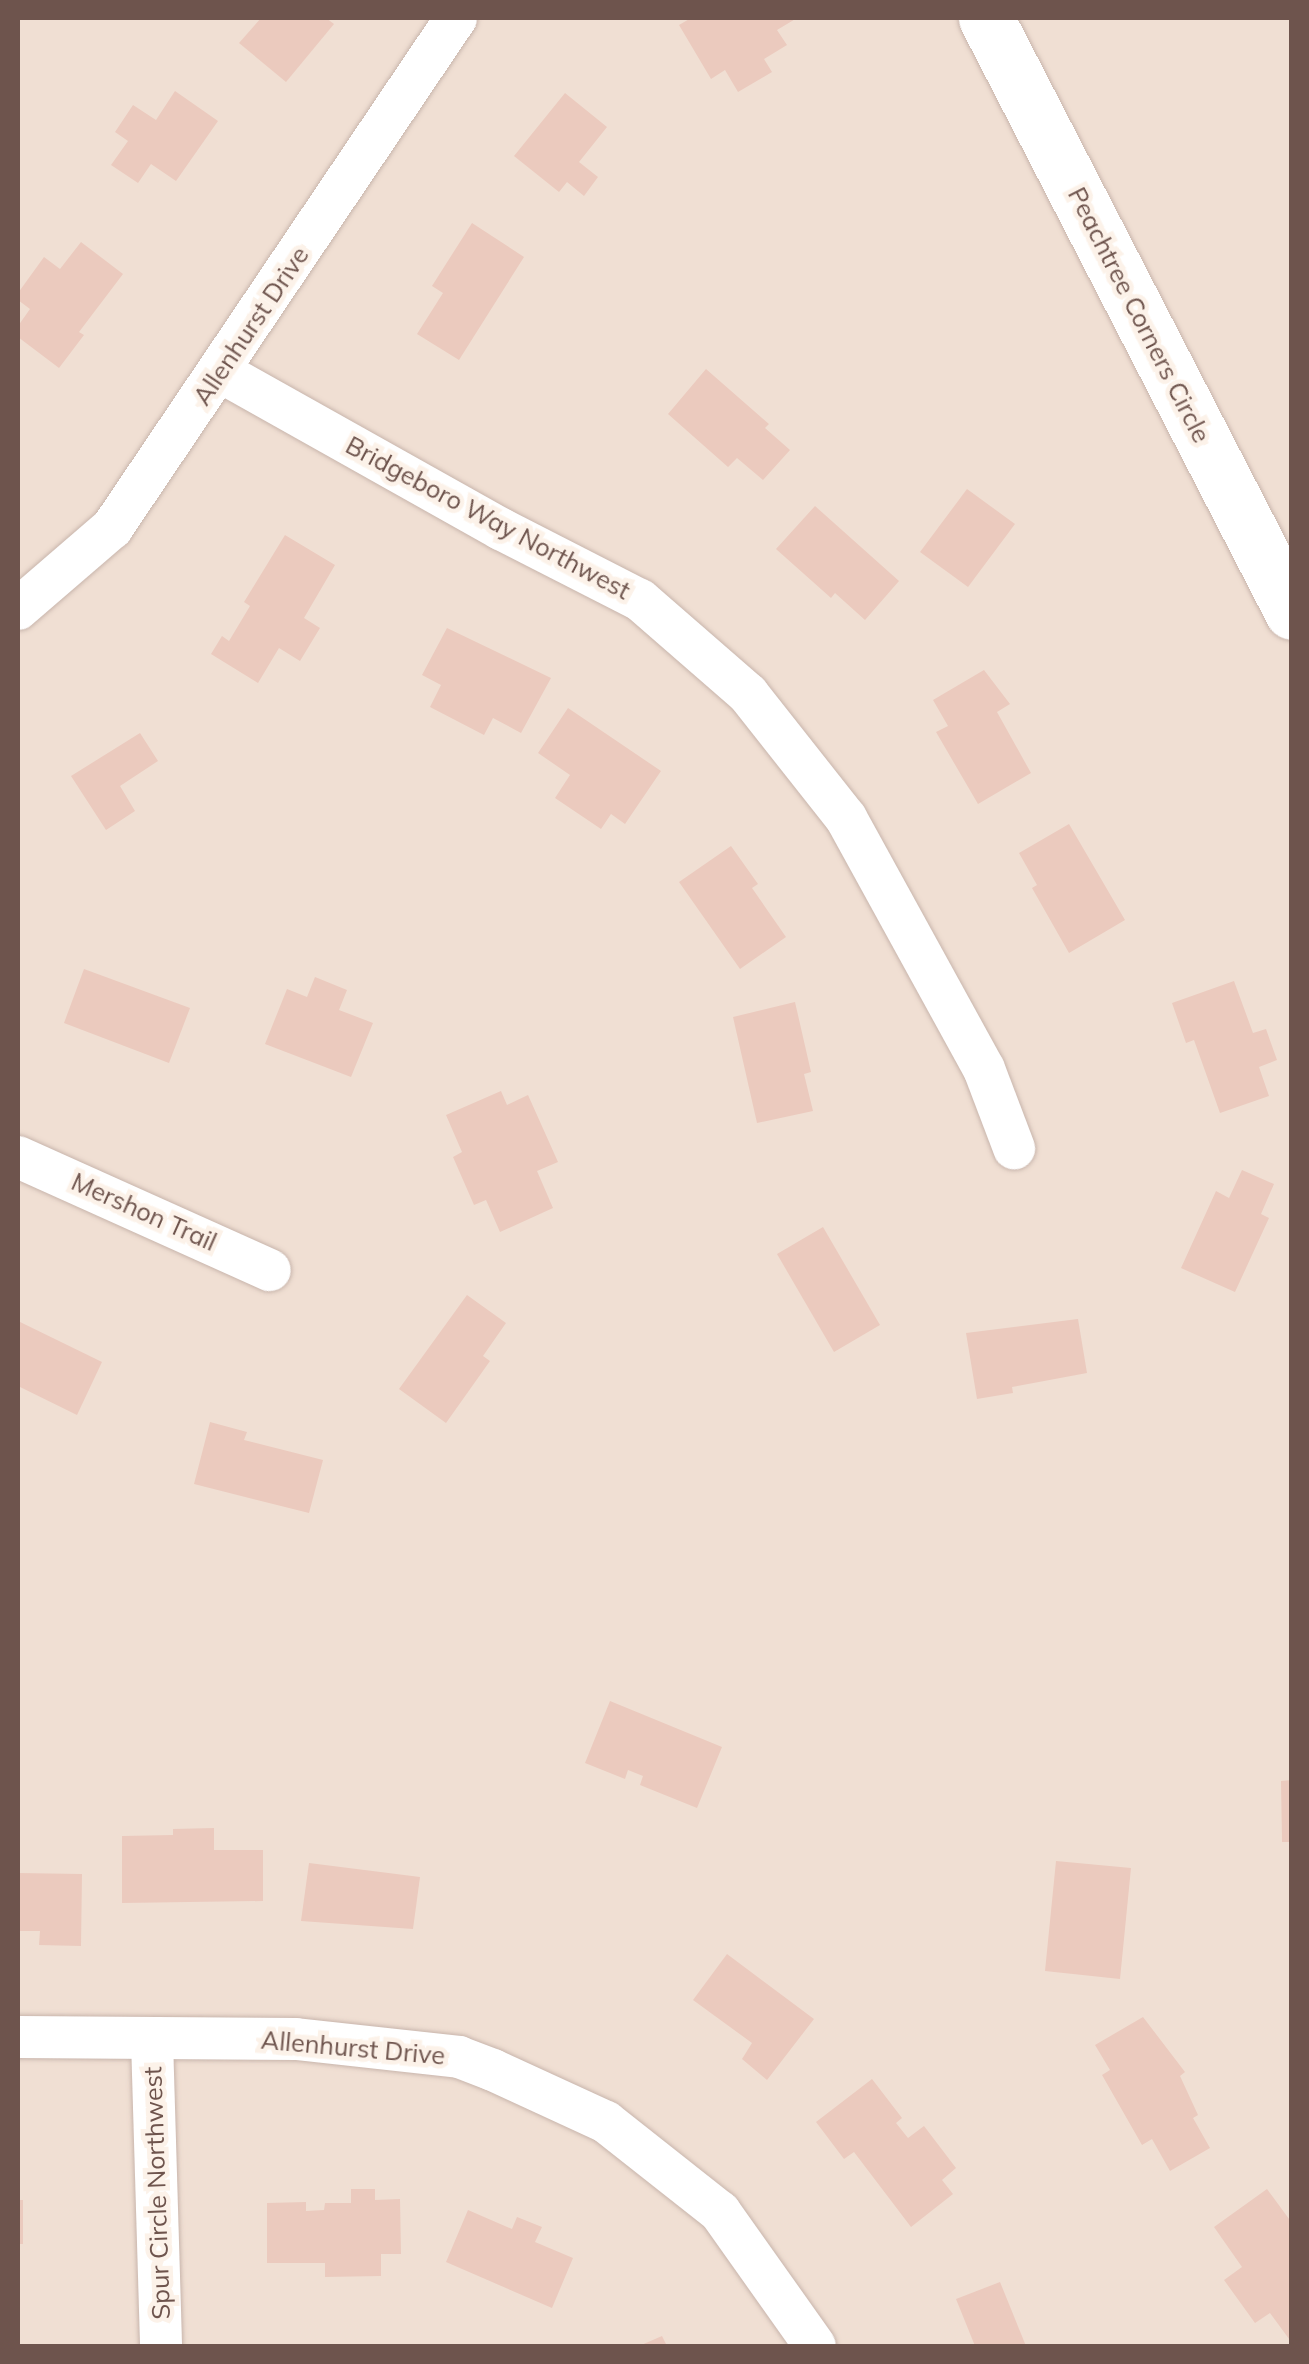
<!DOCTYPE html>
<style>
body{margin:0}
#map{position:relative;width:1309px;height:2364px;overflow:hidden;background:#f9eee3;font-family:Mulish,sans-serif}
div>[style]{position:absolute}
[style*='--x']{left:calc(var(--x)*1px);top:calc(var(--y)*1px);width:calc(var(--w)*1px);rotate:calc(var(--a)*1deg)}
.residential>*{inset:0;background:#f0dfd3}
.building>*{inset:0;background:#ebcabe}
.roads{filter:drop-shadow(0 0 2px #c8b5ac) drop-shadow(0 0 2px #c8b5ac)}
.street>*{height:42px;margin:-21px;padding:0 21px;transform-origin:21px;border-radius:21px;background:#fff}
.secondary>*{height:55px;margin:-27.5px;padding:0 27.5px;transform-origin:27.5px;border-radius:27.5px;background:#fff}
span{translate:-50% -50%;white-space:nowrap;text-align:center;line-height:1.15;-webkit-text-stroke:9px #fcf2e9;paint-order:stroke}
.street-label{font-size:25px;color:#6e544d}
.frame{position:absolute;inset:0;border:20px solid #6e544d;pointer-events:none}
</style>
<div id="map">
<div class="residential">
<div style="clip-path:polygon(18px 18px,1291px 18px,1291px 2346px,18px 2346px)"></div>
</div>
<div class="building">
<div style="clip-path:polygon(261px 18px,326px 18px,334px 24px,286px 82px,239px 43px)"></div>
<div style="clip-path:polygon(691px 18px,797px 18px,777px 30px,787px 45px,764px 59px,772px 72px,738px 92px,725px 70px,711px 79px,679px 25px)"></div>
<div style="clip-path:polygon(175px 91px,218px 121px,176px 181px,151px 164px,138px 183px,111px 165px,128px 141px,115px 132px,133px 105px,156px 120px)"></div>
<div style="clip-path:polygon(565px 93px,607px 127px,579px 162px,598px 177px,584px 196px,567px 182px,559px 192px,514px 156px)"></div>
<div style="clip-path:polygon(472px 223px,524px 257px,459px 360px,417px 334px,443px 293px,432px 286px)"></div>
<div style="clip-path:polygon(81px 242px,123px 274px,79px 332px,84px 335px,59px 368px,18px 337px,18px 326px,30px 309px,18px 300px,18px 293px,44px 257px,60px 269px)"></div>
<div style="clip-path:polygon(706px 369px,769px 424px,765px 428px,790px 450px,763px 480px,737px 458px,728px 467px,668px 414px)"></div>
<div style="clip-path:polygon(967px 489px,1015px 524px,968px 587px,920px 552px)"></div>
<div style="clip-path:polygon(815px 506px,899px 581px,865px 620px,835px 593px,831px 598px,776px 549px)"></div>
<div style="clip-path:polygon(285px 535px,335px 565px,304px 618px,320px 628px,300px 661px,279px 648px,258px 683px,211px 654px,222px 636px,229px 641px,250px 606px,244px 602px)"></div>
<div style="clip-path:polygon(447px 628px,551px 678px,521px 733px,493px 718px,484px 735px,430px 707px,441px 685px,422px 675px)"></div>
<div style="clip-path:polygon(984px 670px,1010px 704px,997px 712px,1031px 773px,978px 804px,936px 732px,948px 726px,933px 700px)"></div>
<div style="clip-path:polygon(568px 708px,661px 771px,625px 824px,611px 814px,601px 829px,555px 798px,570px 775px,538px 753px)"></div>
<div style="clip-path:polygon(140px 733px,158px 761px,120px 786px,135px 811px,106px 830px,71px 776px)"></div>
<div style="clip-path:polygon(1069px 824px,1125px 920px,1069px 953px,1032px 888px,1037px 885px,1019px 853px)"></div>
<div style="clip-path:polygon(731px 846px,758px 884px,752px 888px,786px 937px,740px 969px,679px 882px)"></div>
<div style="clip-path:polygon(84px 969px,190px 1008px,169px 1063px,64px 1023px)"></div>
<div style="clip-path:polygon(315px 977px,347px 990px,339px 1010px,373px 1023px,351px 1077px,265px 1044px,287px 989px,307px 997px)"></div>
<div style="clip-path:polygon(1234px 981px,1253px 1033px,1266px 1029px,1277px 1060px,1259px 1067px,1269px 1096px,1220px 1113px,1194px 1040px,1186px 1043px,1172px 1003px)"></div>
<div style="clip-path:polygon(795px 1002px,811px 1072px,804px 1074px,813px 1111px,757px 1123px,733px 1017px)"></div>
<div style="clip-path:polygon(501px 1091px,507px 1105px,528px 1095px,558px 1162px,537px 1171px,553px 1208px,500px 1232px,486px 1200px,474px 1205px,453px 1157px,462px 1152px,446px 1115px)"></div>
<div style="clip-path:polygon(1242px 1170px,1274px 1184px,1261px 1214px,1269px 1218px,1235px 1292px,1181px 1268px,1216px 1191px,1229px 1198px)"></div>
<div style="clip-path:polygon(823px 1227px,880px 1325px,834px 1352px,777px 1254px)"></div>
<div style="clip-path:polygon(467px 1295px,506px 1323px,483px 1356px,490px 1361px,446px 1423px,399px 1389px)"></div>
<div style="clip-path:polygon(1078px 1319px,1087px 1373px,1012px 1387px,1013px 1393px,977px 1399px,966px 1333px)"></div>
<div style="clip-path:polygon(18px 1321px,102px 1362px,77px 1415px,18px 1386px)"></div>
<div style="clip-path:polygon(210px 1422px,247px 1432px,244px 1440px,323px 1460px,309px 1513px,194px 1484px)"></div>
<div style="clip-path:polygon(610px 1701px,722px 1747px,697px 1808px,640px 1785px,643px 1776px,628px 1770px,625px 1779px,585px 1763px)"></div>
<div style="clip-path:polygon(1292px 1780px,1292px 1842px,1282px 1842px,1281px 1781px)"></div>
<div style="clip-path:polygon(214px 1828px,214px 1850px,263px 1850px,263px 1901px,122px 1903px,122px 1836px,173px 1835px,173px 1829px)"></div>
<div style="clip-path:polygon(1056px 1861px,1131px 1868px,1120px 1979px,1045px 1971px)"></div>
<div style="clip-path:polygon(309px 1863px,420px 1877px,413px 1929px,301px 1921px)"></div>
<div style="clip-path:polygon(18px 1873px,82px 1874px,81px 1946px,39px 1945px,40px 1931px,18px 1931px)"></div>
<div style="clip-path:polygon(727px 1954px,814px 2019px,767px 2080px,742px 2059px,752px 2043px,693px 2000px)"></div>
<div style="clip-path:polygon(1143px 2017px,1185px 2072px,1180px 2076px,1198px 2115px,1193px 2118px,1210px 2148px,1170px 2171px,1152px 2139px,1142px 2145px,1102px 2075px,1110px 2070px,1095px 2045px)"></div>
<div style="clip-path:polygon(872px 2079px,902px 2118px,896px 2123px,908px 2138px,924px 2126px,956px 2168px,942px 2180px,953px 2194px,911px 2227px,854px 2152px,844px 2159px,816px 2122px)"></div>
<div style="clip-path:polygon(351px 2189px,375px 2189px,375px 2200px,400px 2199px,401px 2254px,381px 2254px,381px 2276px,325px 2277px,325px 2263px,267px 2263px,267px 2203px,306px 2202px,306px 2211px,324px 2210px,325px 2203px,351px 2203px)"></div>
<div style="clip-path:polygon(1267px 2189px,1292px 2223px,1292px 2343px,1270px 2313px,1255px 2323px,1224px 2280px,1242px 2267px,1214px 2227px)"></div>
<div style="clip-path:polygon(18px 2200px,23px 2200px,23px 2244px,18px 2244px)"></div>
<div style="clip-path:polygon(468px 2210px,512px 2229px,517px 2217px,542px 2227px,535px 2242px,573px 2258px,552px 2308px,446px 2262px)"></div>
<div style="clip-path:polygon(1000px 2282px,1026px 2346px,975px 2346px,956px 2299px)"></div>
<div style="clip-path:polygon(662px 2336px,667px 2346px,639px 2346px)"></div>
</div>
<div class="roads">
<div class="street">
<div style="--x:221;--y:372;--w:321;--a:29.3"></div>
<div style="--x:501;--y:529;--w:156;--a:27.1"></div>
<div style="--x:640;--y:600;--w:143;--a:41"></div>
<div style="--x:748;--y:694;--w:158;--a:51.7"></div>
<div style="--x:846;--y:818;--w:286;--a:61.2"></div>
<div style="--x:984;--y:1069;--w:85;--a:69.2"></div>
<div style="--x:18;--y:609;--w:124;--a:-40.8"></div>
<div style="--x:112;--y:528;--w:615;--a:-56"></div>
<div style="--x:18;--y:1157;--w:276;--a:24.2"></div>
<div style="--x:18;--y:2037;--w:278;--a:0.4"></div>
<div style="--x:296;--y:2039;--w:164;--a:6.3"></div>
<div style="--x:459;--y:2057;--w:36;--a:21"></div>
<div style="--x:493;--y:2070;--w:124;--a:24.7"></div>
<div style="--x:606;--y:2122;--w:145;--a:38.3"></div>
<div style="--x:720;--y:2212;--w:164;--a:54.7"></div>
<div style="--x:152;--y:2040;--w:306;--a:88.3"></div>
</div>
<div class="secondary">
<div style="--x:986;--y:18;--w:668;--a:62.74"></div>
</div>
</div>
<div class="street-label">
<span style="left:1139px;top:315px;rotate:63deg">Peachtree Corners Circle</span>
<span style="left:251px;top:326px;rotate:-56deg">Allenhurst Drive</span>
<span style="left:488px;top:518px;rotate:28deg">Bridgeboro Way Northwest</span>
<span style="left:144px;top:1212px;rotate:24deg">Mershon Trail</span>
<span style="left:353px;top:2048px;rotate:5deg">Allenhurst Drive</span>
<span style="left:157px;top:2193px;rotate:-92deg">Spur Circle Northwest</span>
</div>
<div class="frame"></div>
</div>
